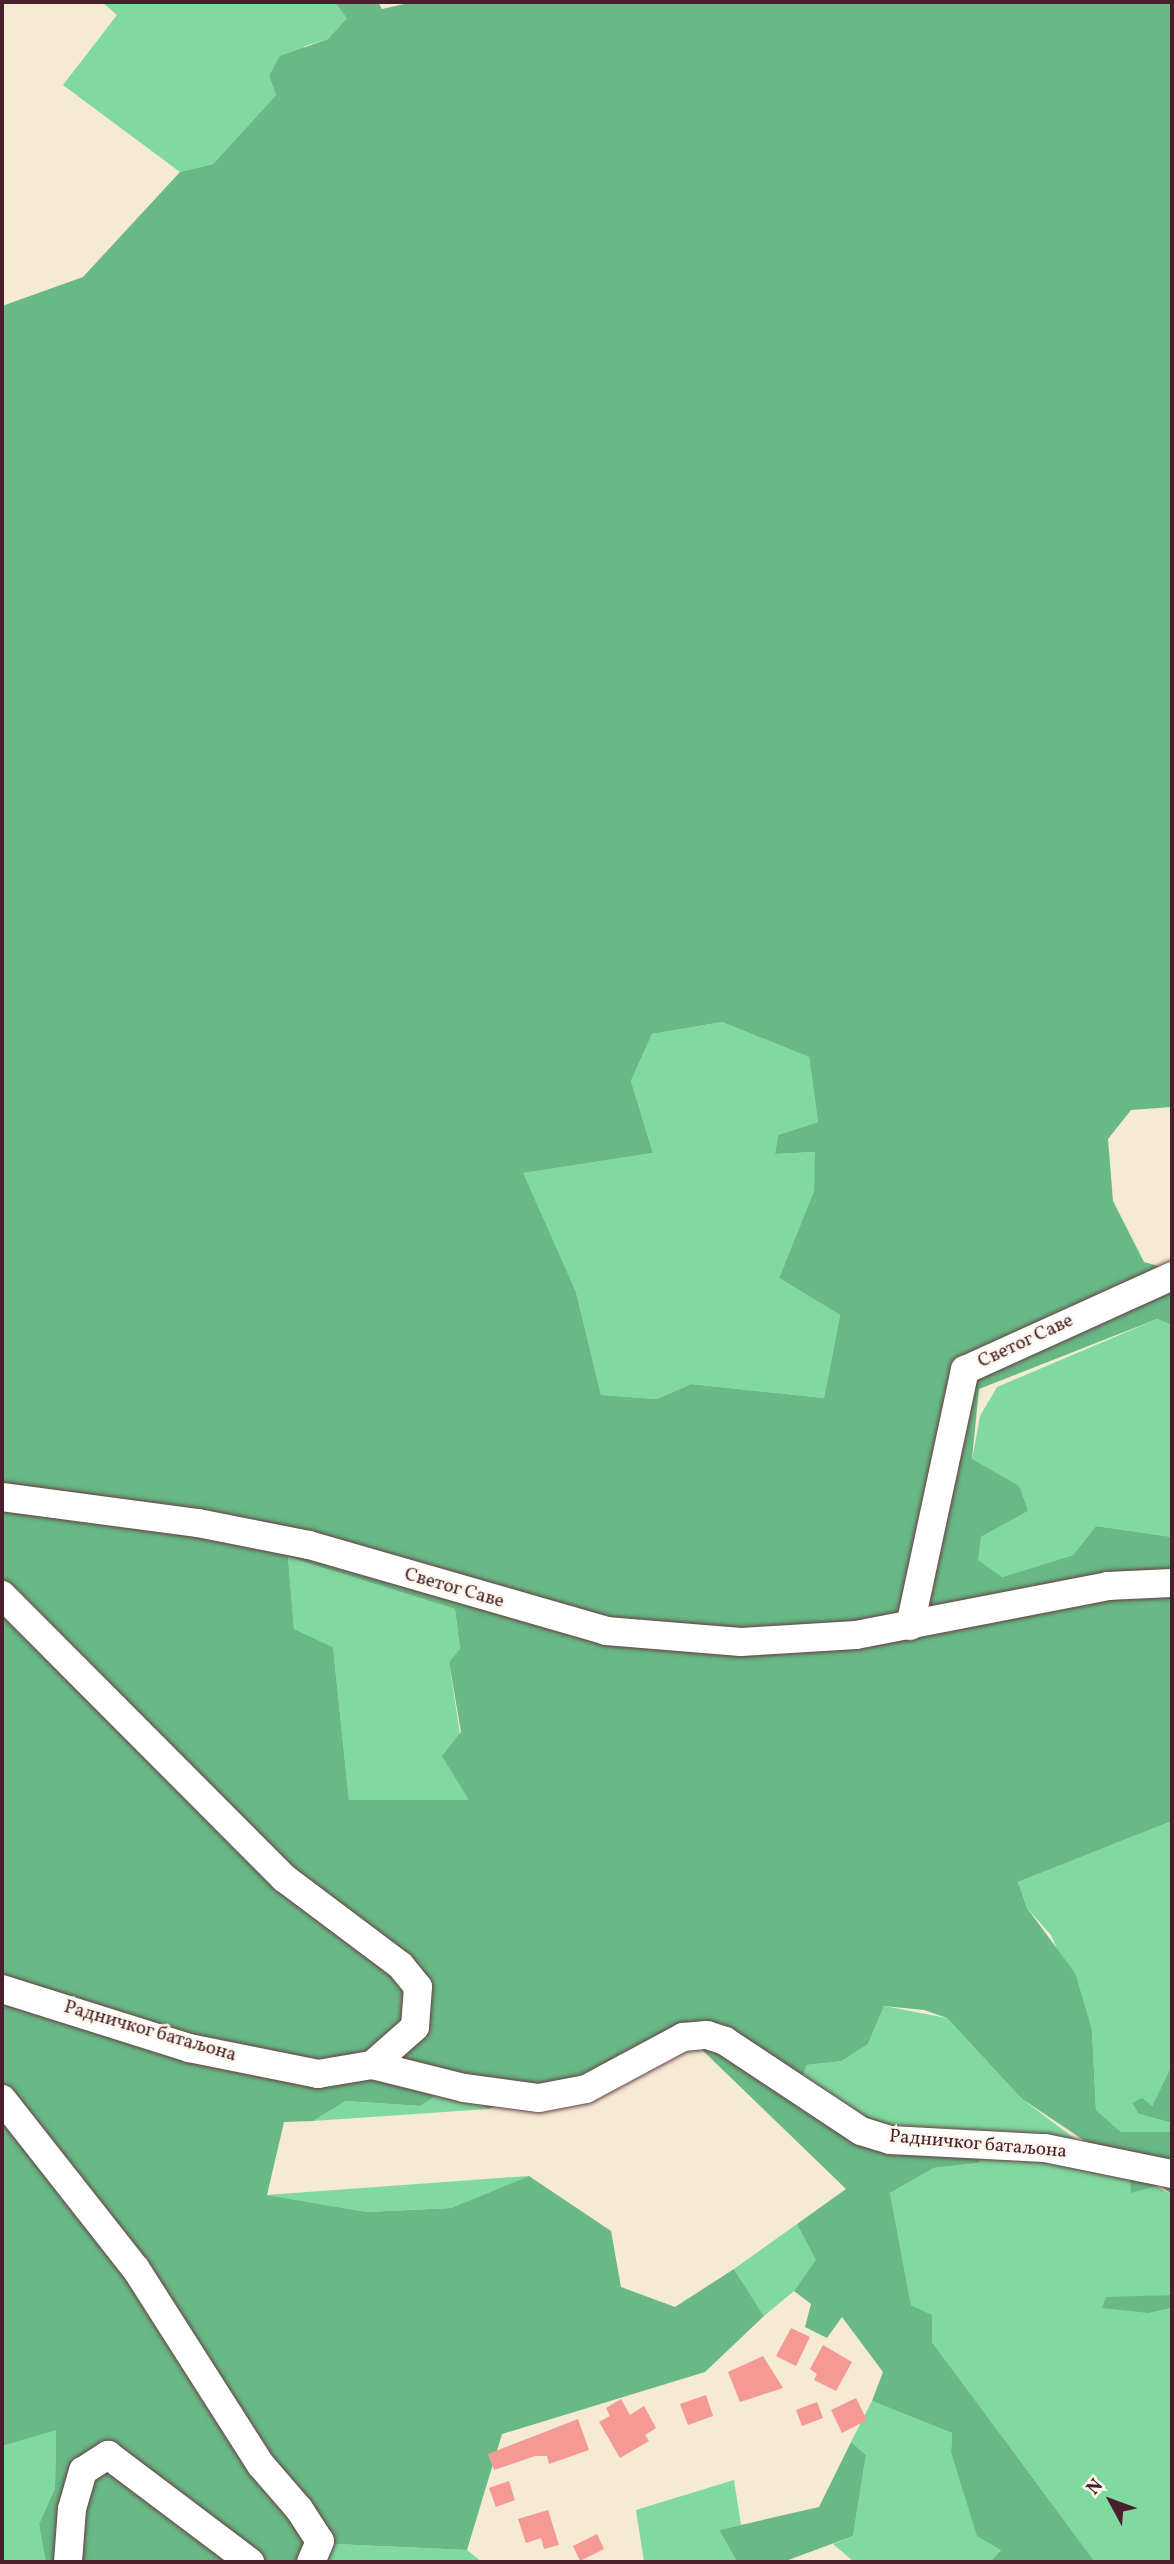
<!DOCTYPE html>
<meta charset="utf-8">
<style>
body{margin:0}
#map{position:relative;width:1174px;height:2564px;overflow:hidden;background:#f5ead4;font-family:Vollkorn,serif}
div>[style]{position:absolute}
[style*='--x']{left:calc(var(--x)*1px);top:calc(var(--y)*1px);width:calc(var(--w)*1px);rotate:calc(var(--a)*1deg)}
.green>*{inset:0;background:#80d99e}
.forest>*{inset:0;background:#68b985}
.building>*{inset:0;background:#f49993}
.roads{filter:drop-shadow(0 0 2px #643d44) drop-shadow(0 0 2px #643d44)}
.street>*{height:28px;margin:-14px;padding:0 14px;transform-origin:14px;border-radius:14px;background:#fff}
span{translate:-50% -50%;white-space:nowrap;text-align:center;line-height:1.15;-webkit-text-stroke:5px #fbf7ec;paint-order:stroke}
.street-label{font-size:19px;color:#4a1f2b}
.frame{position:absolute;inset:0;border:4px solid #4a1f2b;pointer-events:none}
.north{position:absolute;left:1076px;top:2466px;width:70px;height:70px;-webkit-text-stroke:5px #fbf7ec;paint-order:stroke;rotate:311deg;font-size:19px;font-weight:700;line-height:28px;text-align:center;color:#4a1f2b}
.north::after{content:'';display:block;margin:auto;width:24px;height:32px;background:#4a1f2b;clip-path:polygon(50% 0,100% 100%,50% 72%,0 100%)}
</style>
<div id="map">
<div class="green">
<div style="clip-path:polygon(102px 2px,335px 2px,348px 17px,328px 39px,305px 46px,269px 76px,276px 95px,213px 164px,180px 172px,63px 85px,117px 15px)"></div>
<div style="clip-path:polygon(722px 1022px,809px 1057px,818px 1122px,778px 1135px,775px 1154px,816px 1152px,814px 1191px,779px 1278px,840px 1315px,824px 1398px,691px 1384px,657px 1399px,601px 1395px,576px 1292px,522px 1173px,653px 1153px,631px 1081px,652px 1034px)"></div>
<div style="clip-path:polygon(1157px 1319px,1172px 1325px,1172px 1537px,1096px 1526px,1073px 1555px,1002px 1577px,977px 1560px,981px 1537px,1028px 1511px,972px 1460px,980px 1416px,997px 1387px)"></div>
<div style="clip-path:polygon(288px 1557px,455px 1609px,460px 1650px,449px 1662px,470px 1800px,349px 1800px,333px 1647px,294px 1629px)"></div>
<div style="clip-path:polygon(1172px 1821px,1172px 2065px,1152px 2106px,1139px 2114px,1172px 2123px,1172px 2132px,1121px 2132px,1096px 2110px,1092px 2030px,1051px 1935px,1027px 1908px,1018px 1882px)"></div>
<div style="clip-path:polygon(884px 2006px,947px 2018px,1022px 2099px,1090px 2150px,1172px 2195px,1172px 2295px,1106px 2298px,1149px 2313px,1172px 2308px,1172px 2562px,1095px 2562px,932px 2342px,931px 2315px,911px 2305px,890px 2193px,934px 2168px,978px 2163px,796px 2094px,807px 2065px,842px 2061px,868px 2044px)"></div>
<div style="clip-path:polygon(440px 2093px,468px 2094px,488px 2109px,313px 2121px,346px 2101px,419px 2106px)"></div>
<div style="clip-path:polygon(529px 2176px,451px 2208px,367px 2212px,266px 2195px)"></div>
<div style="clip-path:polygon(797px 2224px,817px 2260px,794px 2291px,764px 2316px,734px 2269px)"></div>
<div style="clip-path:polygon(872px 2401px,952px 2433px,951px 2452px,1001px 2550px,990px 2562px,854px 2562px,833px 2544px,853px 2536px,866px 2455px,851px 2442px)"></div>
<div style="clip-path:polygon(56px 2429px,55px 2488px,39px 2524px,47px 2561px,2px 2562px,2px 2446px)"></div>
<div style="clip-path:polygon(734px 2480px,741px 2525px,719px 2530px,737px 2562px,644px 2562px,636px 2510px)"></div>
<div style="clip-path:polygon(334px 2544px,467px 2550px,482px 2562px,308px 2562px)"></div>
</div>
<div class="forest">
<div style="clip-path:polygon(evenodd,335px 2px,378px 2px,382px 9px,413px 2px,1172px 2px,1172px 1107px,1131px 1110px,1108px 1139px,1113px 1201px,1144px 1262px,1162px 1267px,1172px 1261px,1172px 1325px,1157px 1319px,979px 1389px,972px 1459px,1019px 1486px,1028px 1511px,981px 1537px,978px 1560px,1002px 1577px,1073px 1555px,1096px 1526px,1172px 1537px,1172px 1821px,1018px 1882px,1027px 1908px,1075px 1973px,1092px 2030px,1096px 2110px,1121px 2132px,1172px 2132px,1172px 2195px,1160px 2185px,1131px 2193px,1130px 2171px,1022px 2099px,947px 2018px,924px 2010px,884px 2006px,868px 2044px,842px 2061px,807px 2065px,796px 2093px,982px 2154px,978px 2163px,934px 2168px,890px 2193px,911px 2305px,932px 2315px,932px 2342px,1095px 2562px,990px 2562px,1001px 2550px,977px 2536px,951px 2452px,952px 2433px,872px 2401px,883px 2372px,842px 2317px,827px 2338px,805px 2327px,811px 2304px,794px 2291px,816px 2260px,797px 2224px,846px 2189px,695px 2043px,488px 2109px,468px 2094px,440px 2093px,420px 2106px,346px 2101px,313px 2121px,284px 2122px,267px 2195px,367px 2212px,451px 2208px,529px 2176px,611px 2231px,621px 2287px,675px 2307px,734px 2269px,764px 2316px,705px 2372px,502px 2434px,467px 2550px,335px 2544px,308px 2562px,46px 2562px,39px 2524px,55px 2488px,56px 2430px,2px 2446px,2px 306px,83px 277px,180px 172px,213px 164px,276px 95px,269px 76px,280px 56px,328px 39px,347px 18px,335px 2px,722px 1022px,809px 1057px,818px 1122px,778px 1135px,775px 1154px,815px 1152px,814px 1191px,779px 1278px,840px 1315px,824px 1398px,691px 1384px,657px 1399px,601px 1395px,576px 1292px,523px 1173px,653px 1153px,631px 1081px,652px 1034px,722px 1022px,335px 2px,288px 1557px,455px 1609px,460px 1649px,449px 1662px,461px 1732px,442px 1756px,469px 1800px,349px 1800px,333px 1647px,294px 1629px,288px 1557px)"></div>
<div style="clip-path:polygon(1172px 2065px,1172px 2123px,1139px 2114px,1132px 2103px,1142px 2098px,1152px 2106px)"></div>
<div style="clip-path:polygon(1172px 2295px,1172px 2308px,1149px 2313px,1102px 2308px,1106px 2297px)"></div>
<div style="clip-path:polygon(851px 2442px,866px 2455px,853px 2536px,783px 2562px,737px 2562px,719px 2530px,819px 2507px)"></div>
</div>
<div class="building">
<div style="clip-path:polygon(791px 2328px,810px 2337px,796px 2366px,776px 2356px)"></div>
<div style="clip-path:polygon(823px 2345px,852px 2362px,836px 2391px,814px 2380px,817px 2374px,810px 2369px)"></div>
<div style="clip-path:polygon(763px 2356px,783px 2388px,740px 2402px,728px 2372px)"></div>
<div style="clip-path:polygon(706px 2395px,713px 2416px,688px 2425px,680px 2404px)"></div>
<div style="clip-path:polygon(856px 2398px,867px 2420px,842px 2433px,831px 2410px)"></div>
<div style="clip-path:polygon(621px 2399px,630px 2415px,644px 2406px,656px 2428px,645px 2435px,649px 2441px,620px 2458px,599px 2422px,610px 2416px,606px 2408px)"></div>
<div style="clip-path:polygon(817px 2402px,823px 2418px,802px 2426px,796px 2410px)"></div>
<div style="clip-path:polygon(578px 2419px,589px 2450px,549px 2464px,547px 2456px,535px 2456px,494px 2470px,488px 2454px)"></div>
<div style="clip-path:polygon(509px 2481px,515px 2500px,496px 2507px,489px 2488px)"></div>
<div style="clip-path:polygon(548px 2510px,559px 2545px,544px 2549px,541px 2538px,526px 2543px,518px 2519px)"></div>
<div style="clip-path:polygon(597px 2534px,604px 2549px,580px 2561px,573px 2546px)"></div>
</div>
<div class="roads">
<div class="street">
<div style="--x:2;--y:1497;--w:198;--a:7.6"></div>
<div style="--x:198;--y:1523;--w:113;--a:11.2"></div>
<div style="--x:309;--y:1545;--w:309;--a:16.1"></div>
<div style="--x:606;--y:1631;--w:135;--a:4.7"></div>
<div style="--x:741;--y:1642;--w:115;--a:-3.5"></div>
<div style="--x:856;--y:1635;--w:256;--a:-11"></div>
<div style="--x:1107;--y:1586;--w:65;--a:-2.6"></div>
<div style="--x:2;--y:1595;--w:400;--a:45.1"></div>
<div style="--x:284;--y:1878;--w:146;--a:36.9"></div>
<div style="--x:401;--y:1966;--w:27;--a:51"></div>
<div style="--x:418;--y:1987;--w:40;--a:94.3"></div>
<div style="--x:415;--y:2027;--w:57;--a:138.5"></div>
<div style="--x:910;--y:1626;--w:262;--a:-77.9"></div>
<div style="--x:965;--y:1370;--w:227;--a:-24.4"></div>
<div style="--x:2;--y:1989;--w:196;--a:17.5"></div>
<div style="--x:189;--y:2048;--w:132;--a:11.4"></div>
<div style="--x:318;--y:2074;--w:55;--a:-9.5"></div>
<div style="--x:372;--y:2065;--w:95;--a:14"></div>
<div style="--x:464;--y:2088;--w:76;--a:7.6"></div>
<div style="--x:539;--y:2098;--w:48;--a:-10.8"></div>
<div style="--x:586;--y:2089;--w:110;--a:-28.2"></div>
<div style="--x:683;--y:2037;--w:24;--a:-5"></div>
<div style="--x:707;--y:2035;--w:19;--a:18"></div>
<div style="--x:725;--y:2041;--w:163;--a:33.5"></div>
<div style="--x:861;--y:2131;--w:30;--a:17"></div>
<div style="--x:890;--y:2140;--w:155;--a:3"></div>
<div style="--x:1045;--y:2148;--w:130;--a:11.6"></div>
<div style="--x:2;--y:2099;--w:216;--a:51.8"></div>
<div style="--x:136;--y:2269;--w:232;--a:57.5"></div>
<div style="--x:261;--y:2465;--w:58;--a:49.2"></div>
<div style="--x:299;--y:2509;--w:38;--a:57"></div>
<div style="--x:320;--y:2541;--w:23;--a:113"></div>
<div style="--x:68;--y:2562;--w:53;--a:-85.7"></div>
<div style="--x:72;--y:2509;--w:40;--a:-74"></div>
<div style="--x:83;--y:2471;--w:30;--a:-33"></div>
<div style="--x:108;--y:2455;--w:178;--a:37"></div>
</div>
</div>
<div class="street-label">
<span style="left:1026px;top:1342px;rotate:-25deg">Светог Саве</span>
<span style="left:454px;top:1589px;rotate:16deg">Светог Саве</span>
<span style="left:150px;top:2032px;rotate:16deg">Радничког батаљона</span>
<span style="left:978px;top:2145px;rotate:5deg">Радничког батаљона</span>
</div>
<div class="frame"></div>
<div class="north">N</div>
</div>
